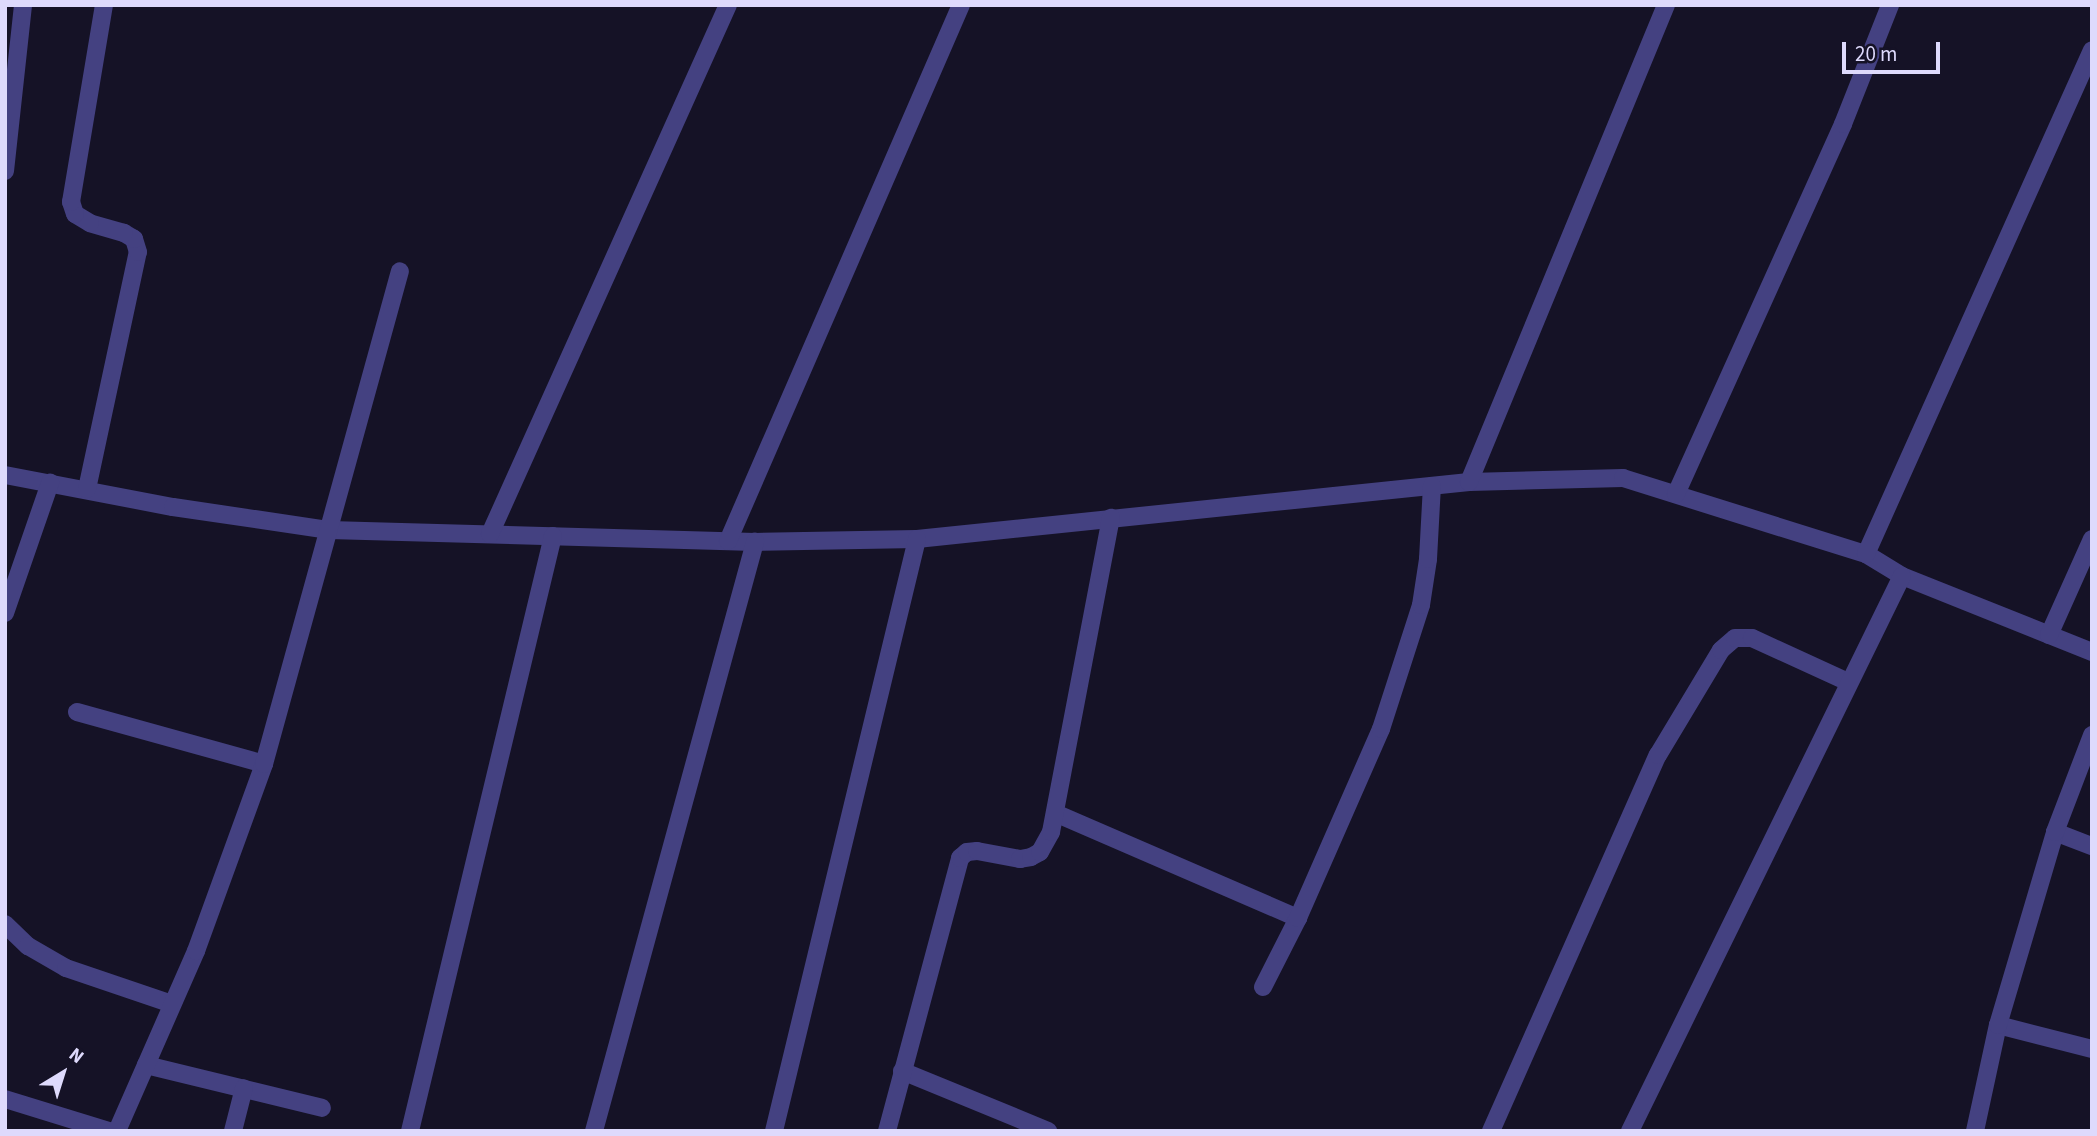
<!DOCTYPE html>
<style>
body{margin:0}
#map{position:relative;width:2097px;height:1136px;overflow:hidden;background:#151226;font-family:"Source Sans 3",sans-serif}
div>[style]{position:absolute}
[style*='--x']{left:calc(var(--x)*1px);top:calc(var(--y)*1px);width:calc(var(--w)*1px);rotate:calc(var(--a)*1deg)}
.minor>*{height:18px;margin:-9px;padding:0 9px;transform-origin:9px;border-radius:9px;background:#444181}
span{translate:-50% -50%;white-space:nowrap;text-align:center;line-height:1.15;-webkit-text-stroke:5px #151226;paint-order:stroke}
.frame{position:absolute;inset:0;border:7px solid #dedafc;pointer-events:none}
.north{position:absolute;left:28px;top:1038px;width:70px;height:70px;-webkit-text-stroke:5px #151226;paint-order:stroke;rotate:38deg;font-size:19px;font-weight:700;line-height:28px;text-align:center;color:#dedafc}
.north::after{content:'';display:block;margin:auto;width:24px;height:32px;background:#dedafc;clip-path:polygon(50% 0,100% 100%,50% 72%,0 100%)}
.scale{position:absolute;left:1842px;top:42px;width:98px;height:32px;box-sizing:border-box;border:4px solid #dedafc;border-top:0;padding-left:9px;font-size:21px;line-height:24px;white-space:nowrap;color:#dedafc;-webkit-text-stroke:5px #151226;paint-order:stroke}
</style>
<div id="map">
<div class="minor">
<div style="--x:5;--y:171;--w:167;--a:-83.8"></div>
<div style="--x:5;--y:475;--w:171;--a:10.8"></div>
<div style="--x:173;--y:507;--w:158;--a:8.4"></div>
<div style="--x:329;--y:530;--w:426;--a:1.6"></div>
<div style="--x:755;--y:542;--w:162;--a:-1.1"></div>
<div style="--x:917;--y:539;--w:555;--a:-5.9"></div>
<div style="--x:1469;--y:482;--w:154;--a:-1.5"></div>
<div style="--x:1623;--y:478;--w:255;--a:17.4"></div>
<div style="--x:1866;--y:554;--w:42;--a:31.4"></div>
<div style="--x:1902;--y:576;--w:205;--a:21.8"></div>
<div style="--x:1469;--y:482;--w:516;--a:-67.56"></div>
<div style="--x:87;--y:489;--w:242;--a:-77.9"></div>
<div style="--x:138;--y:252;--w:14;--a:-107"></div>
<div style="--x:134;--y:239;--w:12;--a:-149"></div>
<div style="--x:124;--y:233;--w:35;--a:-164"></div>
<div style="--x:90;--y:223;--w:17;--a:-149"></div>
<div style="--x:75;--y:214;--w:13;--a:-108"></div>
<div style="--x:71;--y:202;--w:200;--a:-80.5"></div>
<div style="--x:1676;--y:494;--w:406;--a:-65.7"></div>
<div style="--x:1843;--y:124;--w:128;--a:-68.4"></div>
<div style="--x:490;--y:534;--w:580;--a:-65.78"></div>
<div style="--x:728;--y:541;--w:584;--a:-66.51"></div>
<div style="--x:1866;--y:554;--w:552;--a:-65.85"></div>
<div style="--x:5;--y:613;--w:138;--a:-70.9"></div>
<div style="--x:2049;--y:635;--w:105;--a:-65.9"></div>
<div style="--x:77;--y:712;--w:194;--a:15.5"></div>
<div style="--x:1055;--y:813;--w:265;--a:23.4"></div>
<div style="--x:2055;--y:832;--w:40;--a:21"></div>
<div style="--x:5;--y:924;--w:32;--a:44"></div>
<div style="--x:28;--y:946;--w:44;--a:30.1"></div>
<div style="--x:66;--y:968;--w:112;--a:18.8"></div>
<div style="--x:1263;--y:987;--w:77;--a:-63.1"></div>
<div style="--x:1298;--y:918;--w:206;--a:-66.3"></div>
<div style="--x:1381;--y:729;--w:130;--a:-72.1"></div>
<div style="--x:1421;--y:605;--w:47;--a:-81.3"></div>
<div style="--x:1428;--y:559;--w:73;--a:-86.9"></div>
<div style="--x:1998;--y:1025;--w:97;--a:14.3"></div>
<div style="--x:146;--y:1065;--w:181;--a:13.7"></div>
<div style="--x:902;--y:1071;--w:158;--a:22.3"></div>
<div style="--x:5;--y:1099;--w:109;--a:17.1"></div>
<div style="--x:117;--y:1131;--w:197;--a:-66.3"></div>
<div style="--x:196;--y:951;--w:199;--a:-70"></div>
<div style="--x:264;--y:764;--w:511;--a:-74.58"></div>
<div style="--x:233;--y:1131;--w:44;--a:-75.7"></div>
<div style="--x:410;--y:1131;--w:612;--a:-76.49"></div>
<div style="--x:594;--y:1131;--w:611;--a:-74.71"></div>
<div style="--x:774;--y:1131;--w:609;--a:-76.42"></div>
<div style="--x:887;--y:1131;--w:283;--a:-75"></div>
<div style="--x:960;--y:858;--w:9;--a:-41"></div>
<div style="--x:967;--y:852;--w:10;--a:-6"></div>
<div style="--x:977;--y:851;--w:44;--a:10.5"></div>
<div style="--x:1020;--y:859;--w:11;--a:-10"></div>
<div style="--x:1031;--y:857;--w:10;--a:-29"></div>
<div style="--x:1040;--y:852;--w:23;--a:-61"></div>
<div style="--x:1051;--y:832;--w:320;--a:-79.2"></div>
<div style="--x:1491;--y:1131;--w:411;--a:-66.1"></div>
<div style="--x:1658;--y:755;--w:122;--a:-59"></div>
<div style="--x:1721;--y:650;--w:18;--a:-41"></div>
<div style="--x:1735;--y:638;--w:17;--a:0"></div>
<div style="--x:1752;--y:638;--w:106;--a:24.6"></div>
<div style="--x:1630;--y:1131;--w:618;--a:-63.89"></div>
<div style="--x:1975;--y:1131;--w:108;--a:-77.8"></div>
<div style="--x:1998;--y:1025;--w:201;--a:-73.5"></div>
<div style="--x:2055;--y:832;--w:104;--a:-69.1"></div>
</div>
<div class="frame"></div>
<div class="north">N</div>
<div class="scale">20 m</div>
</div>
